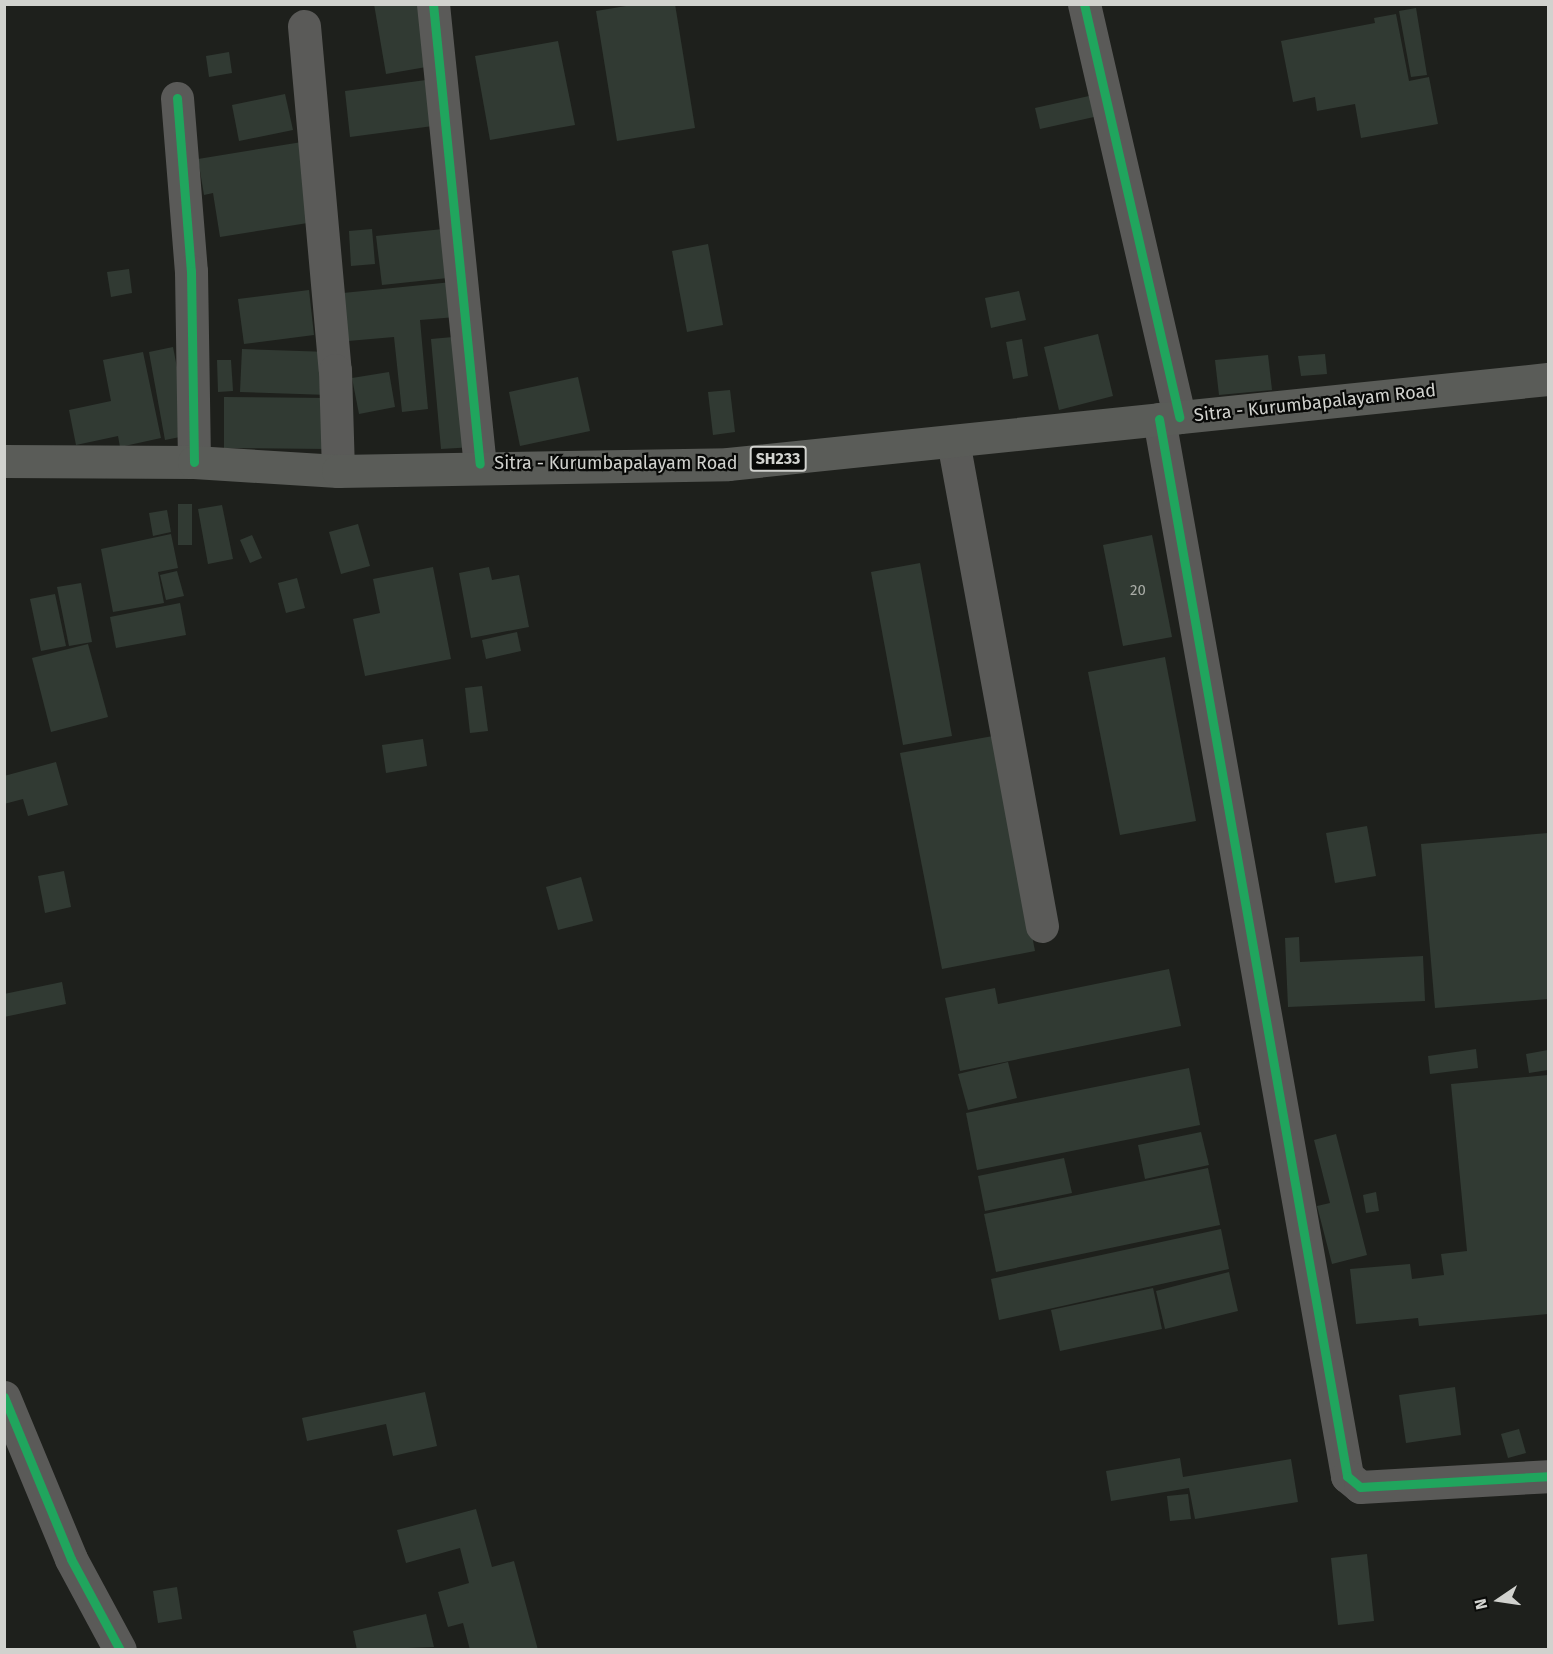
<!DOCTYPE html>
<style>
body{margin:0}
#map{position:relative;width:1553px;height:1654px;overflow:hidden;background:#1e201c;font-family:"Fira Sans",sans-serif}
div>[style]{position:absolute}
[style*='--x']{left:calc(var(--x)*1px);top:calc(var(--y)*1px);width:calc(var(--w)*1px);rotate:calc(var(--a)*1deg)}
.building>*{inset:0;background:#313a33}
.minor>*{height:33px;margin:-16.5px;padding:0 16.5px;transform-origin:16.5px;border-radius:16.5px;background:#5a5a58}
.major>*{height:33px;margin:-16.5px;padding:0 16.5px;transform-origin:16.5px;border-radius:16.5px;background:#5a5c58}
.cycleway>*{height:9px;margin:-4.5px;padding:0 4.5px;transform-origin:4.5px;border-radius:4.5px;background:#20a55d}
span{translate:-50% -50%;white-space:nowrap;text-align:center;line-height:1.15;-webkit-text-stroke:4.5px #090a08;paint-order:stroke}
.number-label{font-size:15px;color:#a9aca7}
.number-label span{-webkit-text-stroke-width:0}
.shield-label span{padding:2px 4px;background:#090a08;border:2px solid;border-radius:4px;-webkit-text-stroke-width:0}
.shield-label{font-size:16px;color:#d1d2ce;font-weight:700}
.street-label{font-size:18px;color:#d1d2ce}
.frame{position:absolute;inset:0;border:6px solid #d1d2ce;pointer-events:none}
.north{position:absolute;left:1469px;top:1570px;width:60px;height:60px;-webkit-text-stroke:4px #090a08;paint-order:stroke;rotate:257deg;font-size:16px;font-weight:700;line-height:24px;text-align:center;color:#d1d2ce}
.north::after{content:'';display:block;margin:auto;width:21px;height:27px;background:#d1d2ce;clip-path:polygon(50% 0,100% 100%,50% 72%,0 100%)}
</style>
<div id="map">
<div class="building">
<div style="clip-path:polygon(374px 4px,422px 4px,432px 66px,386px 74px)"></div>
<div style="clip-path:polygon(638px 4px,675px 4px,695px 128px,617px 141px,596px 11px)"></div>
<div style="clip-path:polygon(1416px 8px,1427px 75px,1411px 77px,1399px 11px)"></div>
<div style="clip-path:polygon(1396px 14px,1409px 81px,1429px 77px,1438px 124px,1361px 138px,1355px 104px,1317px 111px,1315px 97px,1293px 102px,1281px 41px,1375px 23px,1374px 18px)"></div>
<div style="clip-path:polygon(558px 41px,575px 125px,490px 140px,475px 56px)"></div>
<div style="clip-path:polygon(229px 52px,232px 73px,209px 77px,206px 56px)"></div>
<div style="clip-path:polygon(426px 80px,433px 126px,350px 137px,345px 91px)"></div>
<div style="clip-path:polygon(285px 94px,293px 130px,239px 141px,232px 105px)"></div>
<div style="clip-path:polygon(1098px 94px,1103px 115px,1040px 129px,1035px 108px)"></div>
<div style="clip-path:polygon(302px 142px,314px 222px,220px 237px,213px 193px,204px 195px,198px 159px)"></div>
<div style="clip-path:polygon(372px 229px,375px 264px,351px 266px,349px 231px)"></div>
<div style="clip-path:polygon(443px 229px,448px 278px,382px 285px,376px 236px)"></div>
<div style="clip-path:polygon(708px 244px,723px 325px,687px 332px,672px 251px)"></div>
<div style="clip-path:polygon(129px 269px,132px 293px,111px 297px,107px 272px)"></div>
<div style="clip-path:polygon(452px 282px,456px 317px,420px 320px,428px 409px,402px 412px,394px 337px,348px 341px,343px 293px)"></div>
<div style="clip-path:polygon(309px 290px,314px 335px,244px 344px,238px 299px)"></div>
<div style="clip-path:polygon(1019px 291px,1026px 320px,991px 328px,985px 298px)"></div>
<div style="clip-path:polygon(1098px 334px,1113px 396px,1059px 410px,1044px 347px)"></div>
<div style="clip-path:polygon(464px 336px,474px 447px,441px 449px,431px 339px)"></div>
<div style="clip-path:polygon(1022px 339px,1028px 376px,1013px 379px,1006px 342px)"></div>
<div style="clip-path:polygon(173px 347px,190px 435px,165px 440px,149px 352px)"></div>
<div style="clip-path:polygon(242px 349px,330px 352px,329px 395px,240px 392px)"></div>
<div style="clip-path:polygon(143px 352px,161px 438px,120px 447px,118px 436px,76px 445px,69px 410px,111px 401px,103px 360px)"></div>
<div style="clip-path:polygon(1325px 354px,1327px 374px,1301px 376px,1298px 356px)"></div>
<div style="clip-path:polygon(1268px 355px,1272px 390px,1219px 395px,1215px 360px)"></div>
<div style="clip-path:polygon(217px 360px,231px 360px,233px 391px,218px 392px)"></div>
<div style="clip-path:polygon(389px 372px,395px 407px,359px 414px,352px 378px)"></div>
<div style="clip-path:polygon(578px 377px,590px 431px,520px 446px,509px 392px)"></div>
<div style="clip-path:polygon(730px 390px,735px 432px,713px 435px,708px 392px)"></div>
<div style="clip-path:polygon(224px 397px,330px 398px,329px 449px,224px 448px)"></div>
<div style="clip-path:polygon(178px 504px,192px 504px,192px 545px,178px 545px)"></div>
<div style="clip-path:polygon(222px 505px,233px 559px,208px 564px,198px 509px)"></div>
<div style="clip-path:polygon(167px 510px,171px 532px,153px 536px,149px 513px)"></div>
<div style="clip-path:polygon(358px 524px,370px 566px,341px 574px,329px 532px)"></div>
<div style="clip-path:polygon(171px 534px,178px 568px,158px 572px,164px 603px,113px 612px,101px 549px)"></div>
<div style="clip-path:polygon(252px 535px,262px 558px,250px 563px,240px 540px)"></div>
<div style="clip-path:polygon(1152px 535px,1172px 637px,1123px 646px,1103px 545px)"></div>
<div style="clip-path:polygon(920px 563px,952px 736px,903px 745px,871px 572px)"></div>
<div style="clip-path:polygon(433px 567px,451px 659px,365px 676px,353px 619px,380px 613px,373px 579px)"></div>
<div style="clip-path:polygon(489px 567px,492px 580px,519px 575px,529px 627px,471px 638px,459px 573px)"></div>
<div style="clip-path:polygon(177px 571px,184px 596px,166px 600px,160px 575px)"></div>
<div style="clip-path:polygon(297px 578px,305px 608px,286px 613px,278px 583px)"></div>
<div style="clip-path:polygon(81px 583px,92px 642px,69px 646px,57px 587px)"></div>
<div style="clip-path:polygon(55px 594px,66px 646px,41px 651px,30px 599px)"></div>
<div style="clip-path:polygon(180px 603px,186px 635px,116px 648px,110px 617px)"></div>
<div style="clip-path:polygon(517px 632px,521px 651px,486px 659px,482px 640px)"></div>
<div style="clip-path:polygon(88px 644px,108px 717px,51px 732px,32px 658px)"></div>
<div style="clip-path:polygon(1165px 657px,1196px 821px,1120px 835px,1088px 672px)"></div>
<div style="clip-path:polygon(482px 686px,488px 731px,470px 733px,465px 688px)"></div>
<div style="clip-path:polygon(993px 736px,1035px 951px,942px 969px,900px 753px)"></div>
<div style="clip-path:polygon(423px 739px,427px 766px,386px 773px,382px 745px)"></div>
<div style="clip-path:polygon(56px 762px,68px 805px,28px 816px,23px 799px,4px 804px,4px 776px)"></div>
<div style="clip-path:polygon(1367px 826px,1376px 876px,1335px 883px,1326px 833px)"></div>
<div style="clip-path:polygon(1548px 833px,1548px 999px,1435px 1008px,1421px 844px)"></div>
<div style="clip-path:polygon(64px 871px,71px 907px,45px 913px,38px 876px)"></div>
<div style="clip-path:polygon(581px 877px,593px 921px,558px 930px,546px 887px)"></div>
<div style="clip-path:polygon(1299px 937px,1300px 962px,1423px 956px,1425px 1001px,1288px 1007px,1285px 938px)"></div>
<div style="clip-path:polygon(1169px 969px,1181px 1026px,960px 1071px,945px 998px,995px 988px,998px 1004px)"></div>
<div style="clip-path:polygon(62px 982px,66px 1004px,4px 1017px,4px 994px)"></div>
<div style="clip-path:polygon(1476px 1049px,1478px 1068px,1430px 1074px,1428px 1056px)"></div>
<div style="clip-path:polygon(1548px 1050px,1548px 1070px,1529px 1073px,1526px 1054px)"></div>
<div style="clip-path:polygon(1008px 1062px,1017px 1098px,968px 1110px,958px 1074px)"></div>
<div style="clip-path:polygon(1189px 1068px,1200px 1125px,977px 1170px,966px 1113px)"></div>
<div style="clip-path:polygon(1548px 1075px,1548px 1314px,1419px 1326px,1418px 1318px,1356px 1324px,1350px 1269px,1410px 1264px,1412px 1279px,1444px 1275px,1441px 1254px,1467px 1251px,1451px 1084px)"></div>
<div style="clip-path:polygon(1201px 1132px,1209px 1165px,1145px 1179px,1138px 1145px)"></div>
<div style="clip-path:polygon(1336px 1134px,1367px 1255px,1332px 1264px,1317px 1206px,1330px 1203px,1314px 1140px)"></div>
<div style="clip-path:polygon(1064px 1158px,1072px 1193px,985px 1211px,978px 1176px)"></div>
<div style="clip-path:polygon(1208px 1168px,1220px 1225px,996px 1272px,984px 1214px)"></div>
<div style="clip-path:polygon(1376px 1192px,1379px 1211px,1366px 1213px,1363px 1195px)"></div>
<div style="clip-path:polygon(1221px 1229px,1229px 1269px,999px 1320px,991px 1279px)"></div>
<div style="clip-path:polygon(1229px 1272px,1238px 1311px,1165px 1329px,1156px 1291px)"></div>
<div style="clip-path:polygon(1153px 1288px,1162px 1329px,1060px 1351px,1051px 1310px)"></div>
<div style="clip-path:polygon(1455px 1387px,1461px 1435px,1406px 1443px,1399px 1395px)"></div>
<div style="clip-path:polygon(425px 1392px,437px 1446px,393px 1456px,386px 1424px,307px 1441px,302px 1418px)"></div>
<div style="clip-path:polygon(1519px 1429px,1526px 1453px,1508px 1458px,1501px 1434px)"></div>
<div style="clip-path:polygon(1180px 1458px,1183px 1477px,1291px 1459px,1298px 1502px,1195px 1519px,1189px 1488px,1111px 1501px,1106px 1471px)"></div>
<div style="clip-path:polygon(1188px 1494px,1191px 1519px,1170px 1521px,1167px 1496px)"></div>
<div style="clip-path:polygon(476px 1509px,492px 1567px,514px 1561px,538px 1650px,470px 1650px,463px 1623px,448px 1627px,438px 1592px,469px 1583px,460px 1548px,406px 1563px,397px 1530px)"></div>
<div style="clip-path:polygon(1367px 1554px,1374px 1621px,1338px 1625px,1331px 1558px)"></div>
<div style="clip-path:polygon(177px 1587px,182px 1619px,158px 1623px,153px 1591px)"></div>
<div style="clip-path:polygon(426px 1614px,434px 1647px,357px 1650px,353px 1631px)"></div>
</div>
<div class="minor">
<div style="--x:433;--y:4;--w:462;--a:84.2"></div>
<div style="--x:1084;--y:4;--w:424;--a:77"></div>
<div style="--x:304;--y:26;--w:345;--a:84.9"></div>
<div style="--x:335;--y:370;--w:101;--a:88.3"></div>
<div style="--x:177;--y:98;--w:174;--a:85.4"></div>
<div style="--x:191;--y:271;--w:191;--a:89.1"></div>
<div style="--x:1159;--y:419;--w:1074;--a:79.91"></div>
<div style="--x:1347;--y:1476;--w:17;--a:40"></div>
<div style="--x:1360;--y:1487;--w:188;--a:-3.3"></div>
<div style="--x:953;--y:441;--w:493;--a:79.6"></div>
<div style="--x:4;--y:1397;--w:175;--a:67.5"></div>
<div style="--x:71;--y:1559;--w:103;--a:61.7"></div>
</div>
<div class="major">
<div style="--x:4;--y:461;--w:190;--a:0.3"></div>
<div style="--x:194;--y:462;--w:144;--a:3.6"></div>
<div style="--x:338;--y:471;--w:390;--a:-1"></div>
<div style="--x:728;--y:464;--w:824;--a:-5.92"></div>
</div>
<div class="cycleway">
<div style="--x:433;--y:4;--w:462;--a:84.2"></div>
<div style="--x:1084;--y:4;--w:424;--a:77"></div>
<div style="--x:177;--y:98;--w:174;--a:85.4"></div>
<div style="--x:191;--y:271;--w:191;--a:89.1"></div>
<div style="--x:1159;--y:419;--w:1074;--a:79.91"></div>
<div style="--x:1347;--y:1476;--w:17;--a:40"></div>
<div style="--x:1360;--y:1487;--w:188;--a:-3.3"></div>
<div style="--x:4;--y:1397;--w:175;--a:67.5"></div>
<div style="--x:71;--y:1559;--w:103;--a:61.7"></div>
</div>
<div class="number-label">
<span style="left:1138px;top:591px">20</span>
</div>
<div class="shield-label">
<span style="left:778px;top:459px">SH233</span>
</div>
<div class="street-label">
<span style="left:1315px;top:403px;rotate:-6deg">Sitra - Kurumbapalayam Road</span>
<span style="left:616px;top:463px">Sitra - Kurumbapalayam Road</span>
</div>
<div class="frame"></div>
<div class="north">N</div>
</div>
